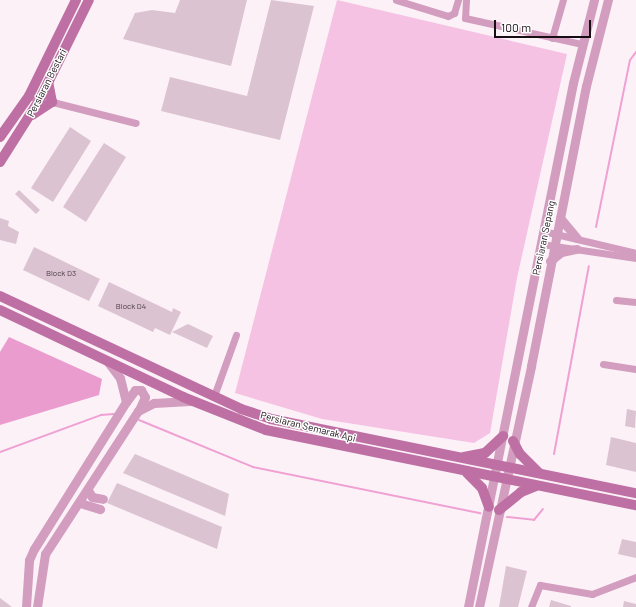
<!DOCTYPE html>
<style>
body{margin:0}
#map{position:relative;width:636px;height:607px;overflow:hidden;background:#fcf1f7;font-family:Barlow,sans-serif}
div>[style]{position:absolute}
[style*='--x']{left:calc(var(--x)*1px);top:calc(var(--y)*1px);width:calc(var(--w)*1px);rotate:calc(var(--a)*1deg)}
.green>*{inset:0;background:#f6c2e3}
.forest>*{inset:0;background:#ea9ccf}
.stream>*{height:2px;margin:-1px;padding:0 1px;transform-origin:1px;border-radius:1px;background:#efa1d3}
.building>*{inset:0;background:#dcc3d2}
.minor>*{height:7px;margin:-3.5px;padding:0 3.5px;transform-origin:3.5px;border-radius:3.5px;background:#d29dbf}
.tertiary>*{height:9px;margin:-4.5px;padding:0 4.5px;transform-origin:4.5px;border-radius:4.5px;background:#d29dbf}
.secondary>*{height:10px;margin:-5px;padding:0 5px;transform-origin:5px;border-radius:5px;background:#be70a4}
span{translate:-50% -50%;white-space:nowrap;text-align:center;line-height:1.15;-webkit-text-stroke:3px #fff;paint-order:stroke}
.number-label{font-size:8px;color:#483b43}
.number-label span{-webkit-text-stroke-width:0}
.street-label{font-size:10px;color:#160e13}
.scale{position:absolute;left:494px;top:20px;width:97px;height:18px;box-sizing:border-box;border:2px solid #160e13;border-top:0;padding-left:5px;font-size:12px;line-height:14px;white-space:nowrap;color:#160e13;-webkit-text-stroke:3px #fff;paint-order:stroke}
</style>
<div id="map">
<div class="green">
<div style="clip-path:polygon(337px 0,567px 54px,517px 278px,490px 433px,474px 443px,322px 419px,235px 393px)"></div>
</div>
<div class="forest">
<div style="clip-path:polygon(9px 337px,102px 379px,99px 395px,0 425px,0 352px)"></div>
</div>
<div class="stream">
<div style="--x:596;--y:227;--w:170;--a:-78.5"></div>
<div style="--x:630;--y:60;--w:10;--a:-53"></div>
<div style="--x:139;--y:420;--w:123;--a:22.4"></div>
<div style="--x:253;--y:467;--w:232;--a:11.5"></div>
<div style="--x:0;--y:452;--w:108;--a:-20.1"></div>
<div style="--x:101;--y:415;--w:13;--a:-4"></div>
<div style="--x:554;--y:454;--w:191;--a:-79.5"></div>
<div style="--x:507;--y:517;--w:27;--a:6"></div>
<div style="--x:534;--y:520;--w:14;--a:-51"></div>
</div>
<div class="building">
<div style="clip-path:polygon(180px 0,247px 0,231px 66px,123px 39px,135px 13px,152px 10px,175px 13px)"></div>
<div style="clip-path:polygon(271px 0,314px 6px,280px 140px,161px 111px,170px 77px,247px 96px)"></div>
<div style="clip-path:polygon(70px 127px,91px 141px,53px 202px,31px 188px)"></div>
<div style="clip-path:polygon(104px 143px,126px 157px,86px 222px,63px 207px)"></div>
<div style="clip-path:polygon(19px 190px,40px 210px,36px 214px,15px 194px)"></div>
<div style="clip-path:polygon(0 218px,9px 221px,8px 226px,19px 232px,16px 244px,0 240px)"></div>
<div style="clip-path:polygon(34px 247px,100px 279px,89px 301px,23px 270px)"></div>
<div style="clip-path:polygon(109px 282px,172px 312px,173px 308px,181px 312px,170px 335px,155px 328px,153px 332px,98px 306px)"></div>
<div style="clip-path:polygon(188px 324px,213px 336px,207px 348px,172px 332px)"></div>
<div style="clip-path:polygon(627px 409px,636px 411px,635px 428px,625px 426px)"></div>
<div style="clip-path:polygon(611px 437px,636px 443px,636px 472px,606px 465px)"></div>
<div style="clip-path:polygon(135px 454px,229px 494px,225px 516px,123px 473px)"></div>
<div style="clip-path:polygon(117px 483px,222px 527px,217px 549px,107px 503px)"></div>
<div style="clip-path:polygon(622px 539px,636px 542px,636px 558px,618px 554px)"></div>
<div style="clip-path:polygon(506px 566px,527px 571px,518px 607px,499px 607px)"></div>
<div style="clip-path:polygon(0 598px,12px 607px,0 607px)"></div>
<div style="clip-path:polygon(551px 600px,571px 606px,571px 607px,549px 607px)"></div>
<div style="clip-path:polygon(624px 601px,636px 604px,636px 607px,623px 607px)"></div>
</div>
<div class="minor">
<div style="--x:396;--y:0;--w:54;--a:17.1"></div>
<div style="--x:448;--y:16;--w:7;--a:-27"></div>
<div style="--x:454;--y:13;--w:14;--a:-73"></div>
<div style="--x:466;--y:0;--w:18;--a:93"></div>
<div style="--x:465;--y:18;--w:119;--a:12.6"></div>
<div style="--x:552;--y:38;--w:40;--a:-74"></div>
<div style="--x:29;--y:96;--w:110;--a:14.2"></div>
<div style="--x:543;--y:231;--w:96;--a:13.3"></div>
<div style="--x:541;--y:244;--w:96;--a:8.4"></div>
<div style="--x:616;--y:300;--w:20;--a:6"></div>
<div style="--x:603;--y:364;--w:33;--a:9"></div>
<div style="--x:214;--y:396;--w:65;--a:-70.2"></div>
<div style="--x:531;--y:607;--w:24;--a:-68"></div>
<div style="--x:540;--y:585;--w:53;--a:9.8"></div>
<div style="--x:592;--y:594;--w:47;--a:-21.1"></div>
</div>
<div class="tertiary">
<div style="--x:560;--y:218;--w:26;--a:50"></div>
<div style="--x:550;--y:261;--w:14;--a:-39"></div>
<div style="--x:561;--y:252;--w:16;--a:-11"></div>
<div style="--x:126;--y:402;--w:15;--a:-53"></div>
<div style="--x:135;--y:390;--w:6;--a:0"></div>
<div style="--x:141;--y:390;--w:8;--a:60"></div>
<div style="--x:145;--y:397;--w:14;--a:115"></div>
<div style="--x:88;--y:490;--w:8;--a:60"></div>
<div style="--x:92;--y:497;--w:11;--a:10"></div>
<div style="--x:80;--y:503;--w:21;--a:17"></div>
<div style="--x:26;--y:607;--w:47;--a:-86.3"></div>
<div style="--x:29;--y:560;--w:12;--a:-66"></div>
<div style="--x:34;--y:549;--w:173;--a:-58"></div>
<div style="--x:126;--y:402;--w:25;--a:-104"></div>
<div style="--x:120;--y:378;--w:20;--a:-127"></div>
<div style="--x:37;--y:607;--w:54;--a:-81.4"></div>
<div style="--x:45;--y:554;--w:171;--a:-57"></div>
<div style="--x:138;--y:411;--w:18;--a:-27"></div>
<div style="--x:154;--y:403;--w:36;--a:-3"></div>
<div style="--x:468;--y:607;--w:534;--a:-78.67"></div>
<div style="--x:573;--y:83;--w:86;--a:-75.8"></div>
<div style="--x:479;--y:607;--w:247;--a:-77.8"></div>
<div style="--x:531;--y:366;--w:285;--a:-78.9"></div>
<div style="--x:586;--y:86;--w:89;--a:-75.7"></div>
</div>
<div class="secondary">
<div style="--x:32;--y:115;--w:24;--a:-33"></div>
<div style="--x:52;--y:102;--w:20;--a:-101"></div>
<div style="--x:0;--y:137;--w:50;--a:-54.7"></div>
<div style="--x:29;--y:96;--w:107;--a:-63.9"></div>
<div style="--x:0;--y:162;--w:75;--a:-57.6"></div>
<div style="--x:40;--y:99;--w:110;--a:-63.7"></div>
<div style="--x:0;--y:296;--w:266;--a:25.1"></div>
<div style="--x:241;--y:409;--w:32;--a:18"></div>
<div style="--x:271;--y:419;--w:372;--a:11.5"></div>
<div style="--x:0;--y:310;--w:203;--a:25.4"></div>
<div style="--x:183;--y:397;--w:89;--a:21.7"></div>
<div style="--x:266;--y:430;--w:378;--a:11.5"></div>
<div style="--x:513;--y:441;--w:15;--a:62"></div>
<div style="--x:520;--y:454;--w:27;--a:45"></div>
<div style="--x:464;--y:457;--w:21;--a:-11"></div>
<div style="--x:485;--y:453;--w:25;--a:-43"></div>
<div style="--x:467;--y:473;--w:21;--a:45"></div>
<div style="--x:482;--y:488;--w:20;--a:70"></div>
<div style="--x:499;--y:510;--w:28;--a:-39"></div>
<div style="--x:521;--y:492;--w:16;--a:-22"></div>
</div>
<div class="number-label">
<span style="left:61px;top:274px">Block D3</span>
<span style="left:131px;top:307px">Block D4</span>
</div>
<div class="street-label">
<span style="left:47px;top:83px;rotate:-63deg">Persiaran Bestari</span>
<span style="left:544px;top:238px;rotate:-78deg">Persiaran Sepang</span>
<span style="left:308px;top:427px;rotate:14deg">Persiaran Semarak Api</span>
</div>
<div class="scale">100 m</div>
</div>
